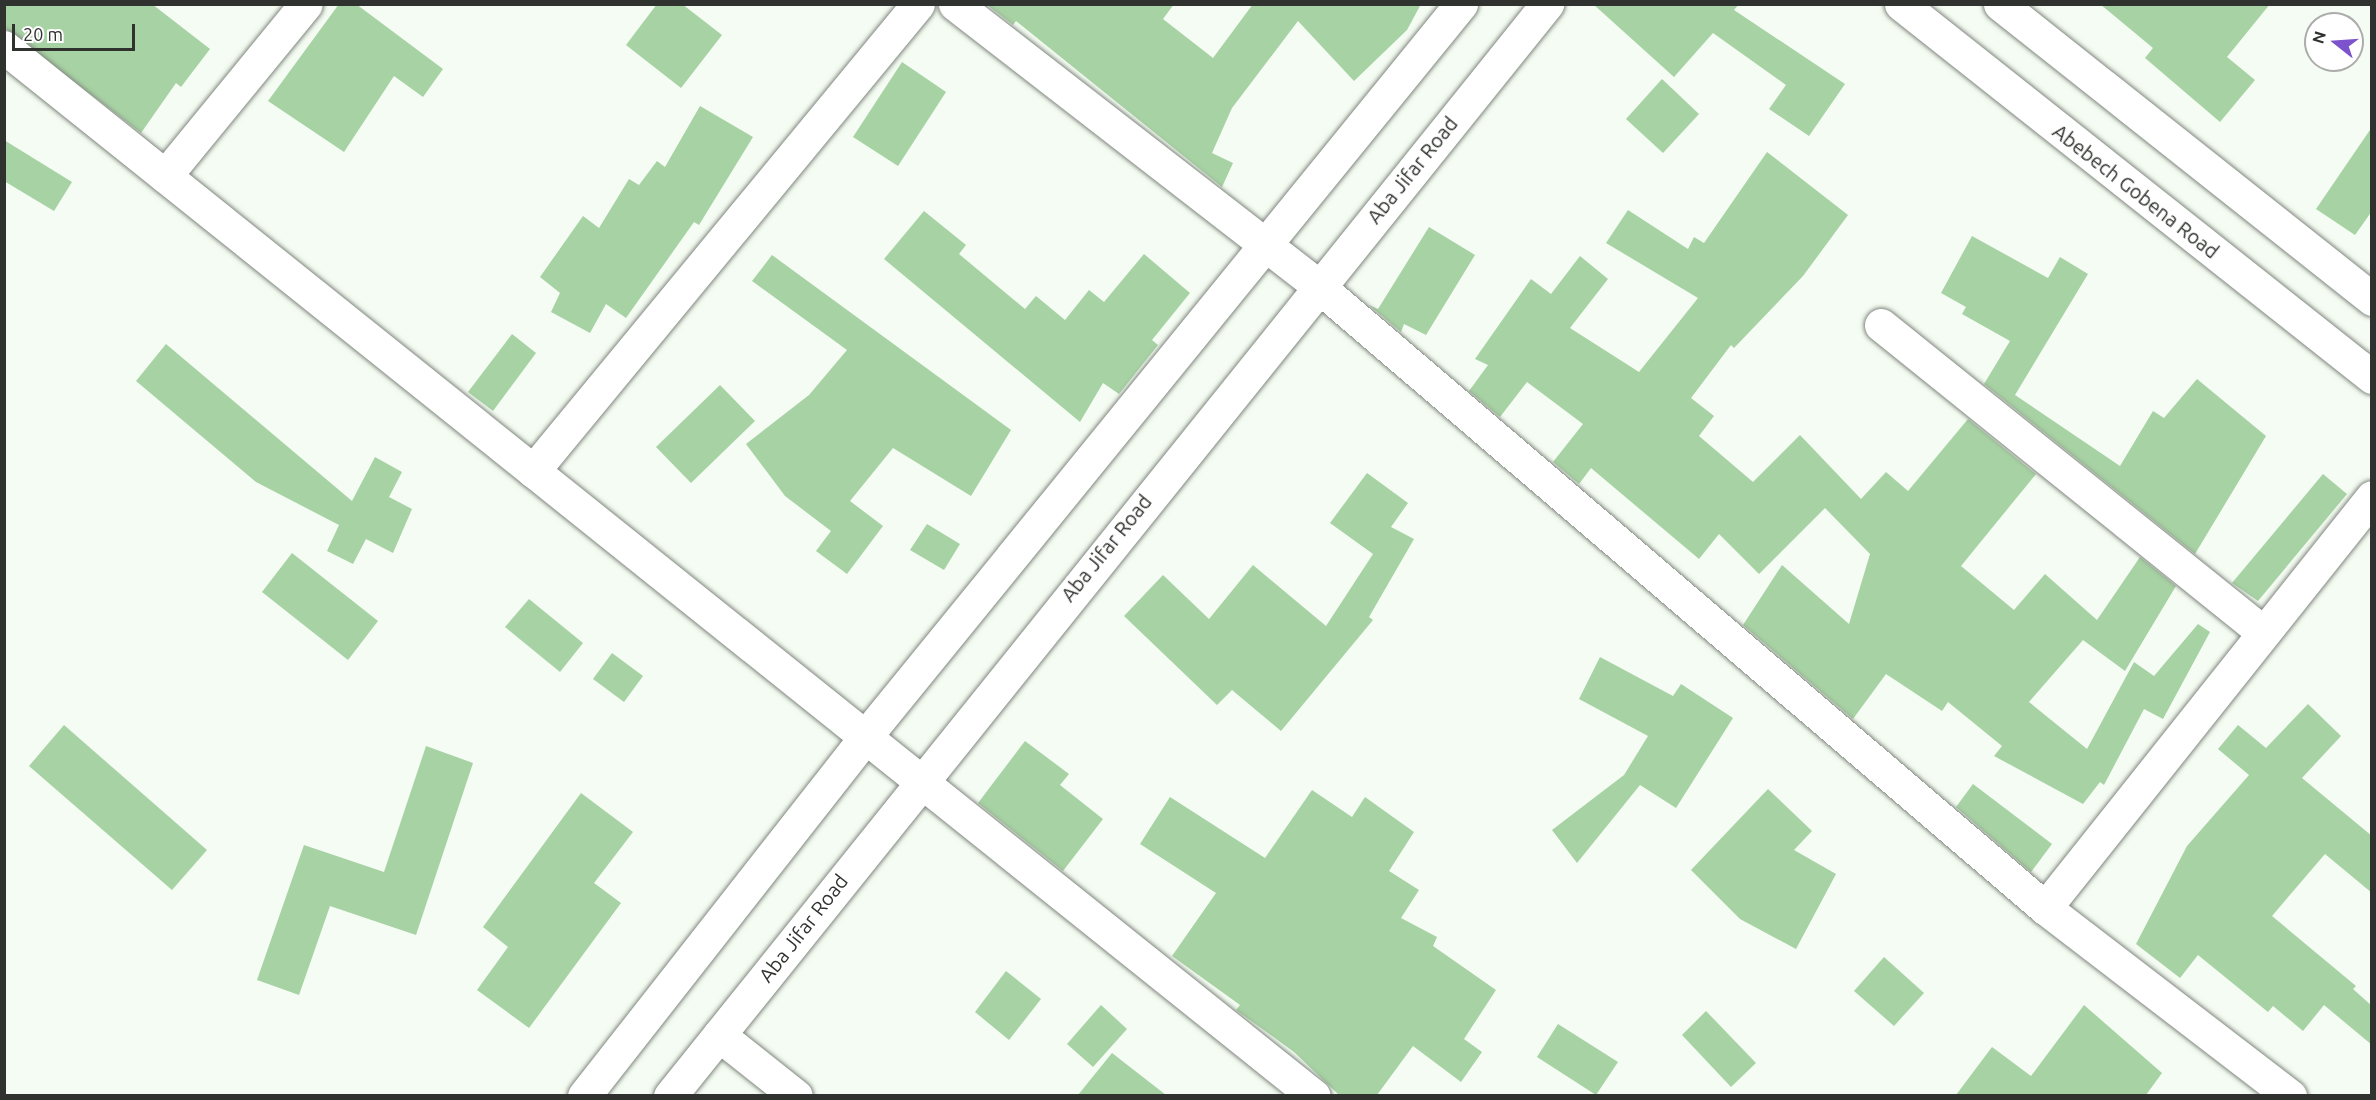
<!DOCTYPE html>
<style>
body{margin:0}
#map{position:relative;width:2376px;height:1100px;overflow:hidden;background:#f4fcf3;font-family:Ubuntu,sans-serif}
div>[style]{position:absolute}
[style*='--x']{left:calc(var(--x)*1px);top:calc(var(--y)*1px);width:calc(var(--w)*1px);rotate:calc(var(--a)*1deg)}
.building>*{inset:0;background:#a7d2a4}
.roads{filter:drop-shadow(0 0 2px #80877f) drop-shadow(0 0 2px #80877f)}
.minor>*{height:33px;margin:-16.5px;padding:0 16.5px;transform-origin:16.5px;border-radius:16.5px;background:#fff}
span{translate:-50% -50%;white-space:nowrap;text-align:center;line-height:1.15;-webkit-text-stroke:6px #fff;paint-order:stroke}
.street-label{font-size:20px;color:#2f322e}
.frame{position:absolute;inset:0;border:6px solid #2f322e;pointer-events:none}
.north{position:absolute;left:2304px;top:12px;width:60px;height:60px;box-sizing:border-box;background:#fff;border:2px solid #acadab;border-radius:50%;rotate:287deg;font-size:16px;font-weight:700;line-height:24px;text-align:center;color:#2f322e}
.north::after{content:'';display:block;margin:auto;width:21px;height:27px;background:#7c53cc;clip-path:polygon(50% 0,100% 100%,50% 72%,0 100%)}
.scale{position:absolute;left:12px;top:24px;width:123px;height:27px;box-sizing:border-box;border:3px solid #2f322e;border-top:0;padding-left:8px;font-size:18px;line-height:21px;white-space:nowrap;color:#2f322e;-webkit-text-stroke:4px #fff;paint-order:stroke}
</style>
<div id="map">
<div class="building">
<div style="clip-path:polygon(4px 4px,152px 4px,210px 49px,181px 87px,176px 83px,141px 133px,6px 29px)"></div>
<div style="clip-path:polygon(339px 4px,356px 4px,443px 69px,423px 97px,394px 76px,344px 152px,268px 101px)"></div>
<div style="clip-path:polygon(657px 4px,682px 4px,722px 35px,681px 88px,626px 45px)"></div>
<div style="clip-path:polygon(986px 4px,1174px 4px,1163px 19px,1213px 58px,1253px 4px,1421px 4px,1407px 30px,1354px 81px,1298px 21px,1232px 108px,1212px 153px,1233px 163px,1222px 187px,1016px 21px,1013px 25px)"></div>
<div style="clip-path:polygon(1593px 4px,1739px 4px,1734px 10px,1845px 84px,1809px 136px,1769px 109px,1786px 85px,1713px 33px,1674px 77px)"></div>
<div style="clip-path:polygon(2100px 4px,2270px 4px,2227px 57px,2255px 80px,2220px 122px,2145px 58px,2153px 48px)"></div>
<div style="clip-path:polygon(902px 62px,946px 92px,898px 166px,853px 137px)"></div>
<div style="clip-path:polygon(1662px 79px,1699px 114px,1663px 153px,1626px 119px)"></div>
<div style="clip-path:polygon(700px 106px,753px 137px,699px 225px,694px 222px,626px 318px,606px 304px,590px 333px,551px 312px,560px 293px,540px 277px,583px 216px,599px 228px,629px 179px,639px 185px,657px 161px,665px 167px)"></div>
<div style="clip-path:polygon(2372px 127px,2372px 211px,2355px 235px,2316px 209px)"></div>
<div style="clip-path:polygon(4px 140px,72px 182px,54px 211px,4px 181px)"></div>
<div style="clip-path:polygon(1767px 152px,1848px 215px,1803px 276px,1734px 348px,1731px 345px,1691px 398px,1714px 416px,1699px 436px,1753px 482px,1800px 435px,1861px 499px,1886px 472px,1908px 491px,1968px 419px,2036px 474px,1961px 566px,2014px 610px,2045px 574px,2097px 620px,2140px 557px,2176px 586px,2125px 671px,2083px 640px,2029px 702px,2087px 749px,2134px 662px,2154px 676px,2198px 624px,2210px 632px,2163px 719px,2144px 709px,2104px 785px,2100px 782px,2083px 804px,1994px 756px,2002px 746px,1948px 702px,1942px 711px,1886px 674px,1853px 719px,1743px 625px,1782px 565px,1849px 624px,1870px 554px,1825px 508px,1759px 574px,1719px 534px,1699px 559px,1591px 468px,1579px 484px,1553px 462px,1583px 424px,1527px 382px,1500px 417px,1469px 391px,1488px 365px,1475px 359px,1531px 279px,1551px 294px,1580px 256px,1608px 279px,1570px 328px,1639px 372px,1698px 298px,1606px 243px,1628px 210px,1688px 249px,1694px 237px,1704px 243px)"></div>
<div style="clip-path:polygon(924px 211px,966px 245px,959px 254px,1025px 309px,1036px 296px,1065px 320px,1089px 290px,1104px 302px,1144px 254px,1190px 293px,1152px 340px,1158px 345px,1119px 394px,1103px 383px,1080px 422px,884px 259px)"></div>
<div style="clip-path:polygon(1429px 227px,1475px 255px,1426px 335px,1404px 324px,1401px 332px,1369px 305px,1378px 309px)"></div>
<div style="clip-path:polygon(1972px 236px,2048px 278px,2060px 257px,2088px 274px,2015px 395px,2120px 466px,2153px 411px,2164px 418px,2197px 379px,2266px 436px,2195px 554px,1984px 384px,2010px 341px,1962px 314px,1966px 307px,1941px 293px)"></div>
<div style="clip-path:polygon(772px 255px,1011px 430px,971px 496px,893px 448px,850px 501px,883px 526px,847px 574px,816px 551px,831px 531px,785px 496px,746px 444px,809px 395px,847px 350px,752px 281px)"></div>
<div style="clip-path:polygon(512px 334px,536px 353px,493px 411px,468px 392px)"></div>
<div style="clip-path:polygon(166px 344px,352px 501px,375px 457px,402px 472px,389px 497px,412px 509px,393px 553px,366px 539px,353px 564px,327px 551px,339px 525px,256px 482px,136px 381px)"></div>
<div style="clip-path:polygon(720px 385px,755px 421px,691px 483px,656px 447px)"></div>
<div style="clip-path:polygon(1367px 473px,1408px 503px,1391px 527px,1414px 539px,1369px 617px,1373px 620px,1281px 731px,1232px 690px,1217px 705px,1124px 616px,1163px 575px,1209px 619px,1253px 565px,1326px 626px,1373px 554px,1330px 523px)"></div>
<div style="clip-path:polygon(2323px 474px,2347px 494px,2258px 601px,2232px 583px)"></div>
<div style="clip-path:polygon(927px 524px,960px 544px,944px 570px,910px 550px)"></div>
<div style="clip-path:polygon(292px 553px,378px 621px,348px 660px,262px 592px)"></div>
<div style="clip-path:polygon(529px 599px,583px 643px,560px 672px,505px 627px)"></div>
<div style="clip-path:polygon(612px 653px,643px 676px,624px 702px,593px 679px)"></div>
<div style="clip-path:polygon(1600px 657px,1673px 696px,1681px 684px,1733px 718px,1676px 808px,1640px 785px,1577px 863px,1552px 830px,1624px 775px,1648px 736px,1579px 699px)"></div>
<div style="clip-path:polygon(2308px 704px,2341px 736px,2302px 778px,2372px 836px,2372px 893px,2325px 854px,2272px 916px,2356px 986px,2353px 989px,2372px 1006px,2372px 1045px,2324px 1005px,2303px 1031px,2273px 1006px,2268px 1012px,2198px 955px,2180px 978px,2136px 944px,2187px 846px,2249px 775px,2218px 749px,2238px 725px,2266px 748px)"></div>
<div style="clip-path:polygon(64px 725px,207px 850px,172px 890px,29px 766px)"></div>
<div style="clip-path:polygon(1025px 741px,1069px 774px,1060px 785px,1103px 819px,1063px 871px,978px 803px)"></div>
<div style="clip-path:polygon(426px 746px,473px 763px,416px 935px,330px 906px,299px 995px,257px 980px,304px 845px,384px 872px)"></div>
<div style="clip-path:polygon(1973px 784px,2052px 844px,2031px 872px,1956px 807px)"></div>
<div style="clip-path:polygon(1768px 789px,1812px 831px,1794px 850px,1836px 874px,1796px 949px,1740px 919px,1691px 870px)"></div>
<div style="clip-path:polygon(1312px 790px,1352px 817px,1365px 797px,1414px 832px,1389px 871px,1419px 890px,1401px 918px,1437px 937px,1433px 946px,1496px 990px,1464px 1039px,1482px 1052px,1461px 1082px,1413px 1046px,1377px 1095px,1339px 1095px,1294px 1052px,1236px 1010px,1240px 1005px,1172px 956px,1216px 893px,1140px 844px,1170px 797px,1265px 858px)"></div>
<div style="clip-path:polygon(581px 793px,633px 832px,594px 883px,621px 903px,529px 1028px,477px 990px,508px 947px,483px 927px)"></div>
<div style="clip-path:polygon(1884px 957px,1924px 993px,1894px 1026px,1854px 991px)"></div>
<div style="clip-path:polygon(1006px 971px,1041px 999px,1009px 1040px,975px 1012px)"></div>
<div style="clip-path:polygon(1101px 1005px,1127px 1029px,1093px 1067px,1067px 1044px)"></div>
<div style="clip-path:polygon(2084px 1005px,2162px 1073px,2146px 1095px,1956px 1095px,1992px 1047px,2031px 1076px)"></div>
<div style="clip-path:polygon(1706px 1011px,1756px 1063px,1731px 1087px,1682px 1035px)"></div>
<div style="clip-path:polygon(1558px 1024px,1618px 1062px,1596px 1095px,1537px 1057px)"></div>
<div style="clip-path:polygon(1112px 1053px,1166px 1095px,1078px 1095px)"></div>
</div>
<div class="roads">
<div class="minor">
<div style="--x:955;--y:4;--w:460;--a:37.8"></div>
<div style="--x:1318;--y:286;--w:957;--a:40.55"></div>
<div style="--x:2045;--y:908;--w:309;--a:37.5"></div>
<div style="--x:1901;--y:4;--w:601;--a:38.38"></div>
<div style="--x:2000;--y:4;--w:475;--a:38.4"></div>
<div style="--x:4;--y:47;--w:1678;--a:38.69"></div>
<div style="--x:165;--y:176;--w:222;--a:-50.7"></div>
<div style="--x:1881;--y:325;--w:488;--a:38.8"></div>
<div style="--x:533;--y:471;--w:605;--a:-50.5"></div>
<div style="--x:2045;--y:908;--w:525;--a:-51.49"></div>
<div style="--x:719;--y:1035;--w:98;--a:38.4"></div>
<div style="--x:584;--y:1096;--w:456;--a:-51.9"></div>
<div style="--x:865;--y:737;--w:945;--a:-50.89"></div>
<div style="--x:670;--y:1096;--w:1401;--a:-51.23"></div>
</div>
</div>
<div class="street-label">
<span style="left:1412px;top:170px;rotate:-51deg">Aba Jifar Road</span>
<span style="left:2136px;top:191px;rotate:38deg">Abebech Gobena Road</span>
<span style="left:1106px;top:548px;rotate:-51deg">Aba Jifar Road</span>
<span style="left:803px;top:928px;rotate:-52deg">Aba Jifar Road</span>
</div>
<div class="frame"></div>
<div class="north">N</div>
<div class="scale">20 m</div>
</div>
